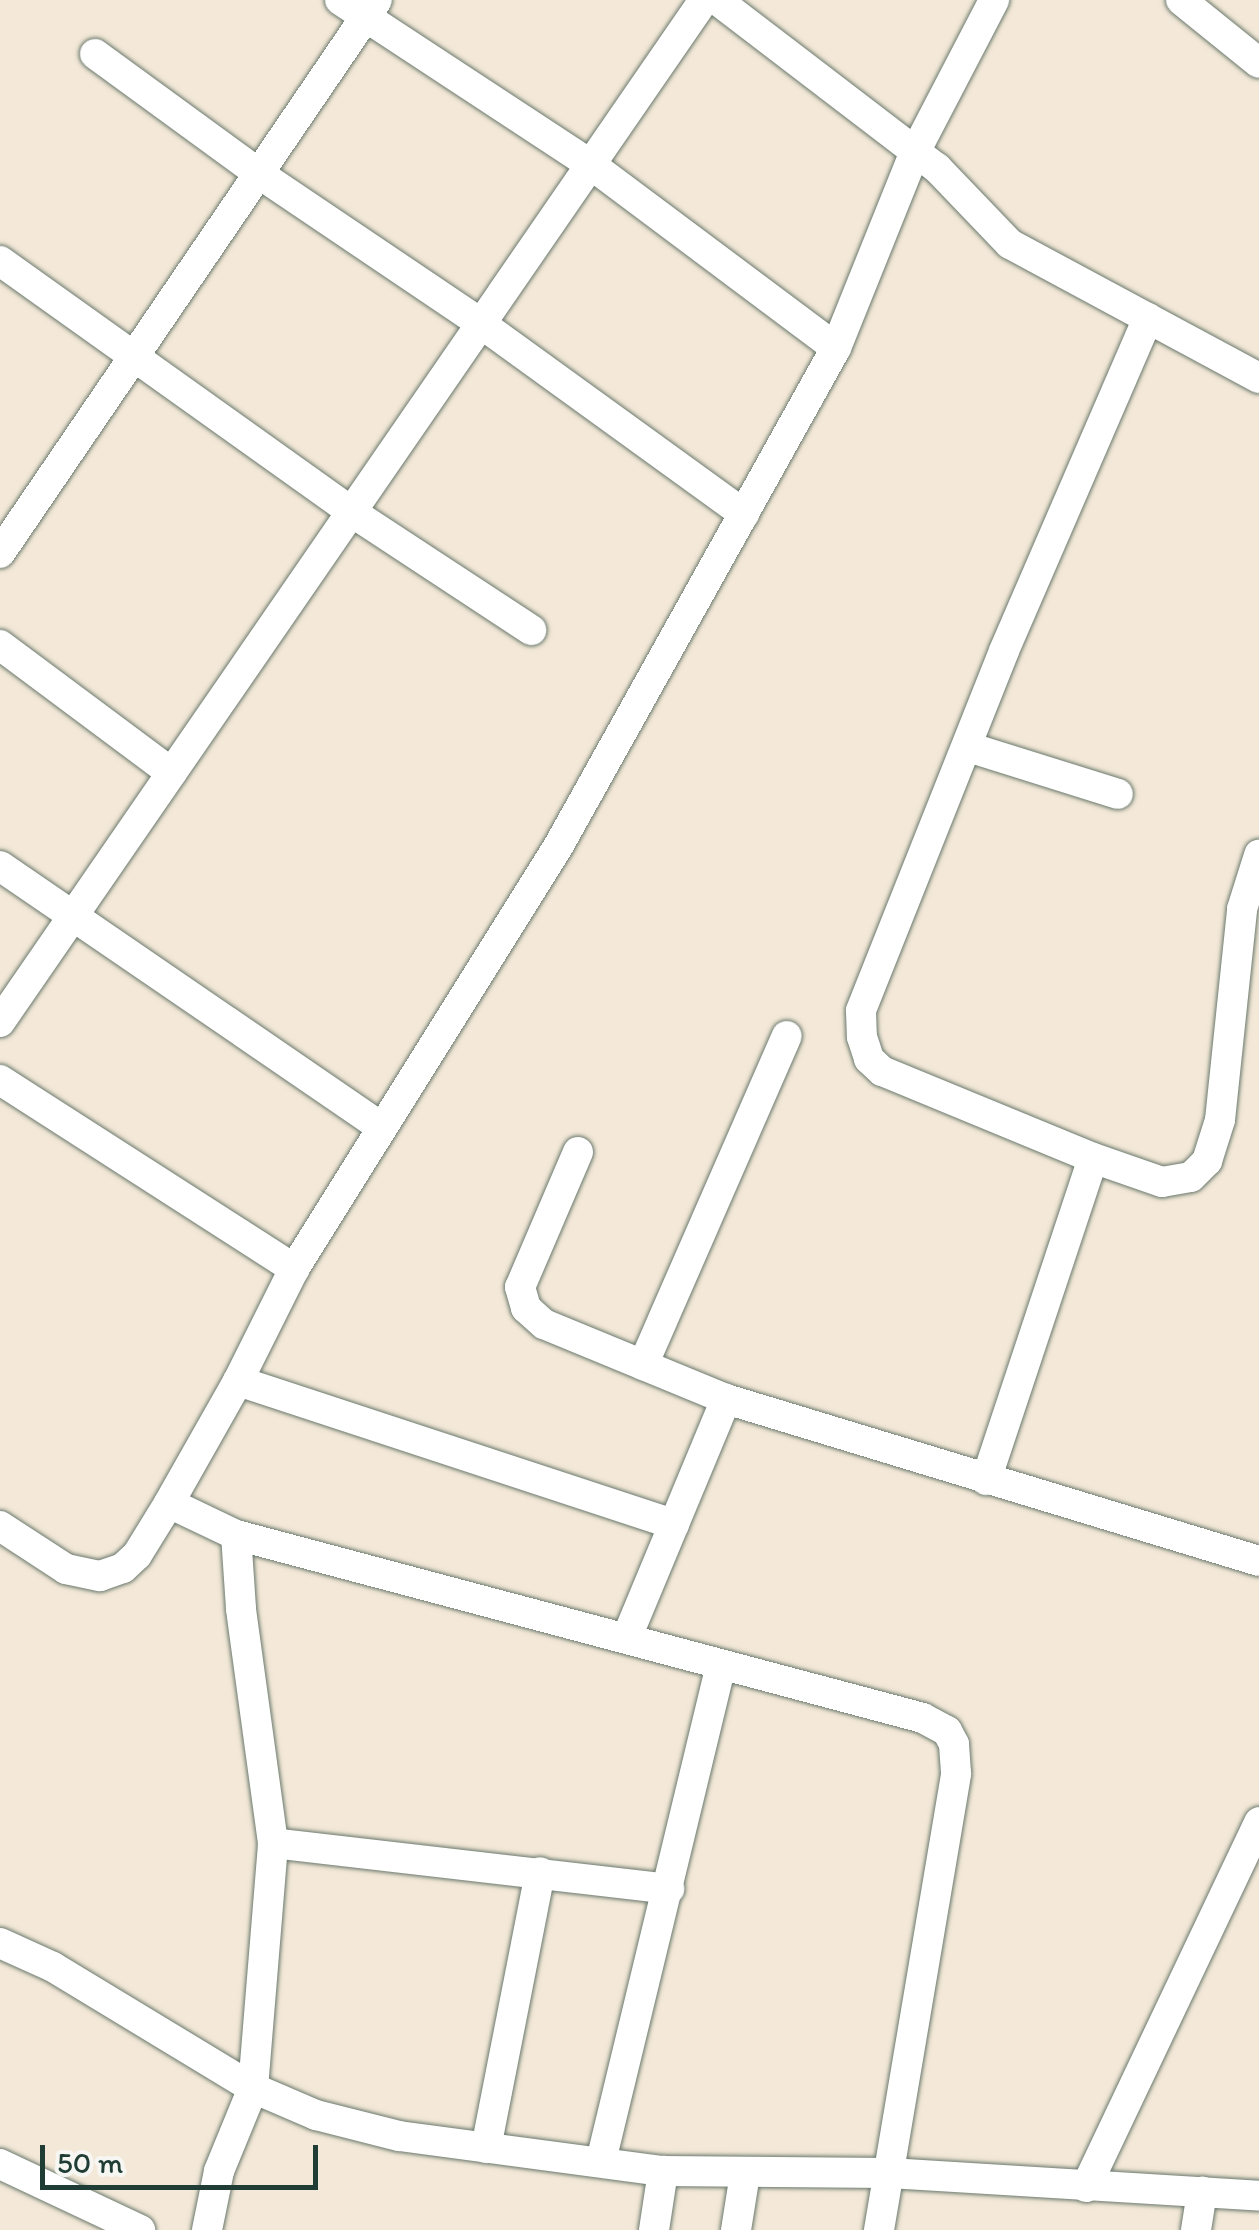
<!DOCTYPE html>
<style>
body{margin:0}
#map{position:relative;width:1259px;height:2230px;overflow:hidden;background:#f4e9d8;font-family:Itim,sans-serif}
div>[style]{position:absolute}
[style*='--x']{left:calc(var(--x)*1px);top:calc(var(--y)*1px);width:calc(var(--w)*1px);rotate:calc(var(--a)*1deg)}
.roads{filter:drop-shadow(0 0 2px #6a796d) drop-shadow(0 0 2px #6a796d)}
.street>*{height:30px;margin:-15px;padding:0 15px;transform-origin:15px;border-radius:15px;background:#fff}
span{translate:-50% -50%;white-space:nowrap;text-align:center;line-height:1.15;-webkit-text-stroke:8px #f6f6f2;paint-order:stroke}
.scale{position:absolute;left:40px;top:2145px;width:278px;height:45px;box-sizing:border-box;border:5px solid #1f3d34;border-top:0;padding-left:12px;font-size:30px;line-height:35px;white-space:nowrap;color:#1f3d34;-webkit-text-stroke:8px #f6f6f2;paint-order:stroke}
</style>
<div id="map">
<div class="roads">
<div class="street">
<div style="--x:340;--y:0;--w:299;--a:33.3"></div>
<div style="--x:590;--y:164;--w:307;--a:36.8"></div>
<div style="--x:717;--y:0;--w:277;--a:37.4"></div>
<div style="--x:937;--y:168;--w:105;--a:46.2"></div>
<div style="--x:1010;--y:244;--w:283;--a:28.3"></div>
<div style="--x:1181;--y:0;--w:100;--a:38.9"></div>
<div style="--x:95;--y:54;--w:202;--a:36.1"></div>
<div style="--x:258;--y:173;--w:268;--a:34"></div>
<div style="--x:480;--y:323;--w:326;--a:35.9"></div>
<div style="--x:0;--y:261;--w:430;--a:35.5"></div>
<div style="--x:350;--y:511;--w:217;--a:33.3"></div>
<div style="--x:1148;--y:318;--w:363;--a:113.4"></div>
<div style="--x:1004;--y:651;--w:387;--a:111.7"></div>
<div style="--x:861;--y:1011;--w:26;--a:88"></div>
<div style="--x:862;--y:1037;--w:23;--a:72"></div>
<div style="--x:869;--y:1059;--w:18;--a:43"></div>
<div style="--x:882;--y:1071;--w:228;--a:22.4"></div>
<div style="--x:1093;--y:1158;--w:73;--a:19.2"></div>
<div style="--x:1162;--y:1182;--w:29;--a:-10"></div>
<div style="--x:1191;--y:1177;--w:23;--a:-45"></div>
<div style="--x:1207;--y:1161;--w:43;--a:-72.4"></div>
<div style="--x:1220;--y:1120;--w:212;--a:-84"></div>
<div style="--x:1242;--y:909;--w:57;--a:-72.5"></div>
<div style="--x:0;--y:553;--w:669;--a:-55.72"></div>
<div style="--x:0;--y:645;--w:214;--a:36.7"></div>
<div style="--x:968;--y:747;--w:157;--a:17.4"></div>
<div style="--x:0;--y:866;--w:463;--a:34.4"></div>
<div style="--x:0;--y:1022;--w:1241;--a:-55.44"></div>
<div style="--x:0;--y:1080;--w:350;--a:32.7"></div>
<div style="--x:578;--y:1152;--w:147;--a:113.2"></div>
<div style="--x:520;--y:1287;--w:22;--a:74"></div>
<div style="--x:526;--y:1308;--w:24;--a:42"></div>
<div style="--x:544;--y:1324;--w:197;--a:22.4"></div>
<div style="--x:726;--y:1399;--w:557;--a:16.91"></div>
<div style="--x:643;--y:1365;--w:359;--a:-66.4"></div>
<div style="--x:238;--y:1381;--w:459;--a:18.2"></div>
<div style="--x:986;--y:1480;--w:339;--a:-71.6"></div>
<div style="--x:0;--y:1526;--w:79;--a:33.1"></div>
<div style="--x:66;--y:1569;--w:35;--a:12"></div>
<div style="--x:100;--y:1576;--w:24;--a:-19"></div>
<div style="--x:123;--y:1568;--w:19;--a:-43"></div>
<div style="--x:137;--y:1555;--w:61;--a:-58.4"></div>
<div style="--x:627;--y:1637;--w:258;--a:-67.4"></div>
<div style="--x:273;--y:1843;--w:399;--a:6.6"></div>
<div style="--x:0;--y:1943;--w:58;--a:24.4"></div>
<div style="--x:53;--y:1967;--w:234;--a:31.2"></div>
<div style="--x:253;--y:2088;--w:69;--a:23.2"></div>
<div style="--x:316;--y:2115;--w:86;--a:14.2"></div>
<div style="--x:399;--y:2136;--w:266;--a:7.6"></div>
<div style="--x:663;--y:2171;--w:225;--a:0.5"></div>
<div style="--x:888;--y:2173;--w:372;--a:3.5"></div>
<div style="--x:486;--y:2148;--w:281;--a:-78.9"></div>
<div style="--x:601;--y:2161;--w:510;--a:-76.4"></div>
<div style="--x:0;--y:2164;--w:155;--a:25.2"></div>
<div style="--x:1086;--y:2187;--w:404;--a:-64.6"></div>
<div style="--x:207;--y:2230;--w:60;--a:-78.5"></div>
<div style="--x:219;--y:2171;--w:90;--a:-67.7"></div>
<div style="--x:253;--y:2088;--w:246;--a:-85.3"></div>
<div style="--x:273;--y:1843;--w:237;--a:-97.8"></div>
<div style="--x:241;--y:1608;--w:73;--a:-93.9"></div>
<div style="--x:654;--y:2230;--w:60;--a:-81.3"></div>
<div style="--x:736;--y:2230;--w:57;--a:-80.9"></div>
<div style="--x:879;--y:2230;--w:463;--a:-80.4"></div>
<div style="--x:956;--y:1773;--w:29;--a:-94"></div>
<div style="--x:954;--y:1744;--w:15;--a:-118"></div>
<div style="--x:947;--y:1731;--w:27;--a:-152"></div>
<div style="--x:923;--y:1718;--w:711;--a:-165.08"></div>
<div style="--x:236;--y:1535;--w:74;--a:-154.5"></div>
<div style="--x:169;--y:1503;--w:140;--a:-60.5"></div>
<div style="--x:238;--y:1381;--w:125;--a:-63.4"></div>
<div style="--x:294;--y:1269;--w:500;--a:-57.99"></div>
<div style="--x:559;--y:845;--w:569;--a:-60.87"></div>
<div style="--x:836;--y:348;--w:209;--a:-68.1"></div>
<div style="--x:914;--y:154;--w:174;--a:-62.5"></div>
<div style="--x:1196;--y:2230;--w:39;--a:-81"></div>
</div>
</div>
<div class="scale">50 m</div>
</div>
